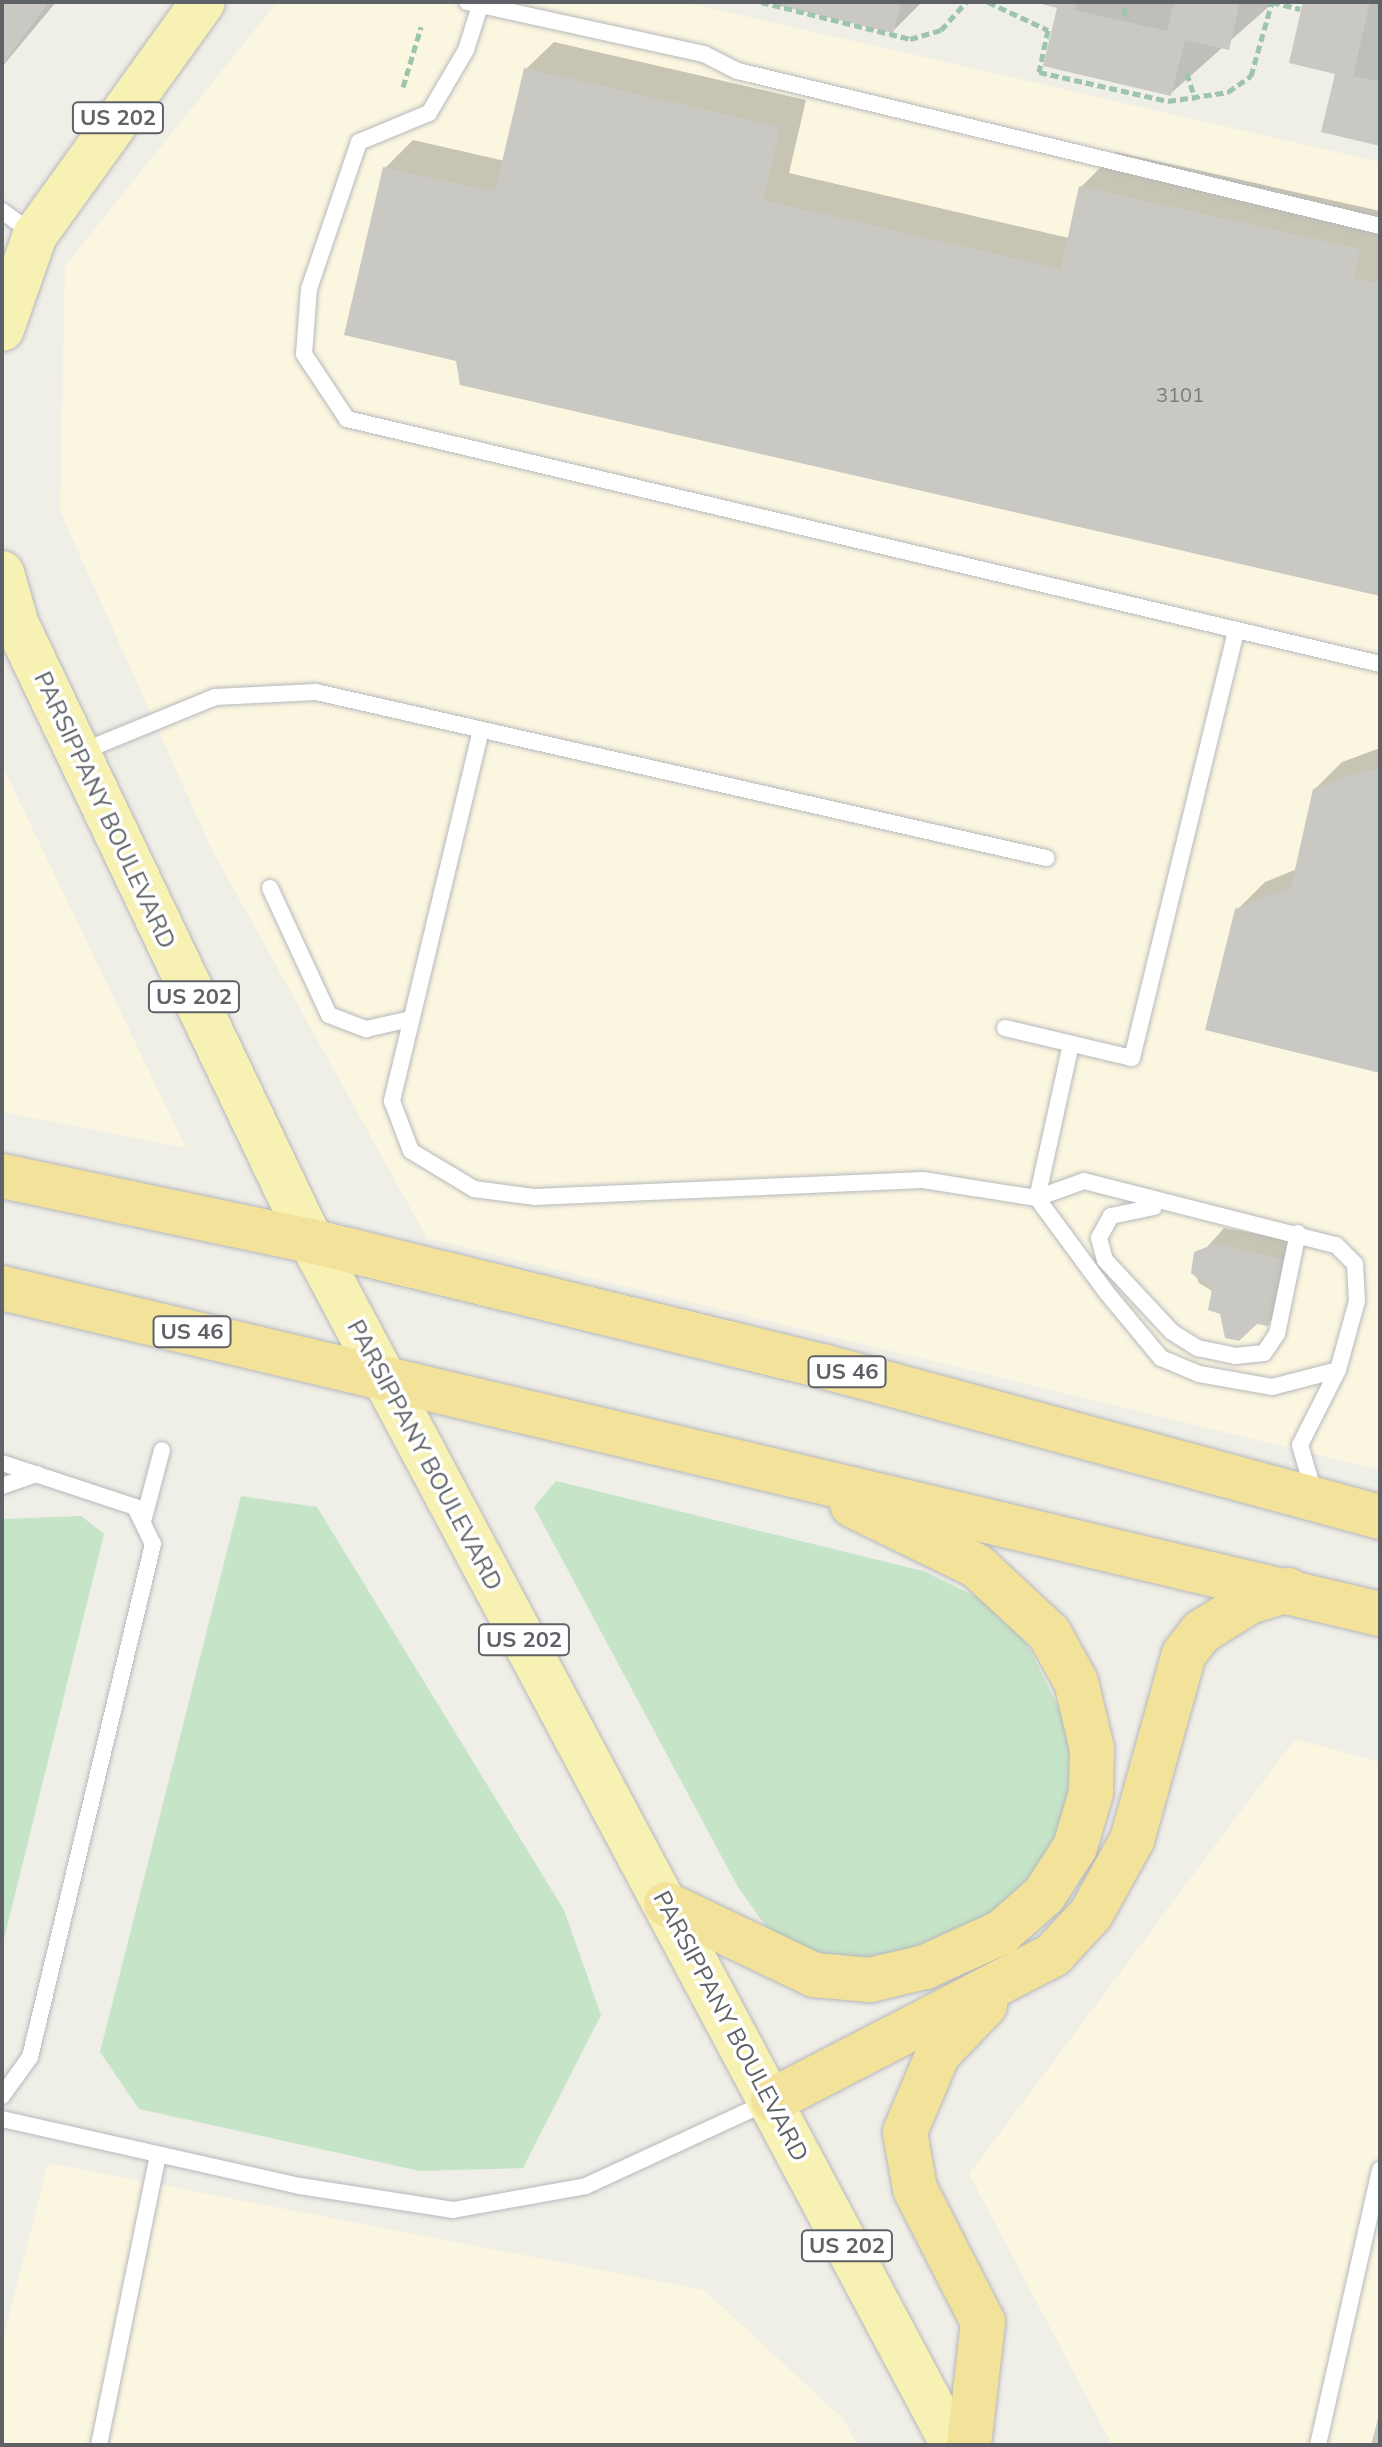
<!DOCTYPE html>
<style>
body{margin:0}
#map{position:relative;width:1382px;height:2447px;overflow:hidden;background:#efeee7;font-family:Mulish,sans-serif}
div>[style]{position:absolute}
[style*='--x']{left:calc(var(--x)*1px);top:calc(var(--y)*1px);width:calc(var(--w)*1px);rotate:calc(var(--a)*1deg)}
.commercial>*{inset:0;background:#fbf6e0}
.green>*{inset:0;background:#c6e4c8}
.shadow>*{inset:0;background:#0003}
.building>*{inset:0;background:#cac8c3}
.path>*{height:5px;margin-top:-2.5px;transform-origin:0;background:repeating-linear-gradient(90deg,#9fc4ac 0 8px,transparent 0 12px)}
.roads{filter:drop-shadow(0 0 2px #b7b8bc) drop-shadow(0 0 2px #b7b8bc)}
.lane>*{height:16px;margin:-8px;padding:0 8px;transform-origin:8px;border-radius:8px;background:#fff}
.primary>*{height:44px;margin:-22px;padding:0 22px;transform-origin:22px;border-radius:22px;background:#f7f1b3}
.highway>*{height:44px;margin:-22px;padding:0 22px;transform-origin:22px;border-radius:22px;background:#f3e299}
span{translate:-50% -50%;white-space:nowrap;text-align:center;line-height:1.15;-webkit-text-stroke:7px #fff;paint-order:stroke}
.number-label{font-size:20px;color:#797b7c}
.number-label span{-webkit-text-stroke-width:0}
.shield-label span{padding:2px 6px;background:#fff;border:2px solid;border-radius:6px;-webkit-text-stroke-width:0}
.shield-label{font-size:22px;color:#5e6165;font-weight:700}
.street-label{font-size:24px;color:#5e6165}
.frame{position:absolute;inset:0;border:4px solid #5e6165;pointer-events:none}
</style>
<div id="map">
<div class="commercial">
<div style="clip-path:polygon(277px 2px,684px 2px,1380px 162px,1380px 1470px,427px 1238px,212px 850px,60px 511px,65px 266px)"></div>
<div style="clip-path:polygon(2px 765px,186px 1148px,2px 1112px)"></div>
<div style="clip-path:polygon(1295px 1739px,1380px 1762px,1380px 2445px,1112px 2445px,969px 2174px)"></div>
<div style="clip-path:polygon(48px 2163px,704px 2290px,843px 2419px,858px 2445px,2px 2445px,2px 2344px)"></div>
</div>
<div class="green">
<div style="clip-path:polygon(556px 1481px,923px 1571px,979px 1598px,1026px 1642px,1066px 1723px,1071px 1767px,1063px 1822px,1041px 1868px,972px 1929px,897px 1962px,806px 1955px,767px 1928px,738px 1887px,534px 1507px)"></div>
<div style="clip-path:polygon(241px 1496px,317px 1507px,564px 1910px,601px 2015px,523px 2168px,420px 2171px,139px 2109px,100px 2052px)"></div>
<div style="clip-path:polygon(81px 1516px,104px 1534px,2px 1947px,2px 1519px)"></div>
</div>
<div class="shadow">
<div style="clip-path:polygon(2px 2px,56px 2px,2px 67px)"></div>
<div style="clip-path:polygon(768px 2px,922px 2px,893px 31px)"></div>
<div style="clip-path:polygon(1038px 2px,1274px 2px,1170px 94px,1059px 7px)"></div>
<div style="clip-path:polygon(1305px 2px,1380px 2px,1380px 144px,1337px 73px)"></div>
<div style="clip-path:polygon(554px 42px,806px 100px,789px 173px,1069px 238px,1081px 187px,1116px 152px,1380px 211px,1380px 595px,458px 359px,385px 168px,413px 140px,505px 161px,526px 69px)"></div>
<div style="clip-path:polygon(1380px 748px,1380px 1071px,1237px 910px,1265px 882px,1297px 869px,1314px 790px,1342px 762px)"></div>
<div style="clip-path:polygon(1224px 1228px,1302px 1242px,1286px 1305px,1267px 1324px,1199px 1283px,1192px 1264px)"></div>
</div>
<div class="building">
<div style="clip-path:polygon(2px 2px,49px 2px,2px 66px)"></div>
<div style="clip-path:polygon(764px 2px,901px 2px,893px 33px)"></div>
<div style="clip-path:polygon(1035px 2px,1077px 2px,1075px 10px,1167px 31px,1174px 2px,1240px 2px,1229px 50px,1185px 40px,1171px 96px,1043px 66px,1057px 8px)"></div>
<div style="clip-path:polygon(1303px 2px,1370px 2px,1353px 76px,1380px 82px,1380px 146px,1321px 132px,1335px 74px,1289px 63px)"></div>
<div style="clip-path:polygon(524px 68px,780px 127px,763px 200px,1061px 269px,1079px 186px,1360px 249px,1354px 278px,1380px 284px,1380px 596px,460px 385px,456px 361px,344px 335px,383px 167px,495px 192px)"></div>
<div style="clip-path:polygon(1367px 769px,1380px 771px,1380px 1073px,1205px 1030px,1235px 909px,1291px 887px,1313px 789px)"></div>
<div style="clip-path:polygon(1215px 1244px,1285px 1260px,1268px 1326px,1257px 1324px,1239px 1341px,1225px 1338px,1220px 1314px,1208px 1310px,1212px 1289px,1191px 1273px,1194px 1252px)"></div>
<div style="clip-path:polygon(1379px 2415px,1380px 2445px,1371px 2445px)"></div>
</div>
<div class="path">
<div style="--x:761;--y:2;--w:154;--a:13.9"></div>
<div style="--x:910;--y:39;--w:32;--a:-16"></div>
<div style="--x:941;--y:30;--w:38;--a:-48"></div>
<div style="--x:988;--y:2;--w:66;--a:25"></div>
<div style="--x:1048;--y:30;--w:43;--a:102.1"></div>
<div style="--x:1039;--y:72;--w:132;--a:12.7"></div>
<div style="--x:1168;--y:101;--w:61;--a:-8.5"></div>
<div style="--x:1228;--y:92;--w:28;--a:-35"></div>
<div style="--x:1251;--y:76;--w:77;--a:-74.2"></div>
<div style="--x:1272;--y:2;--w:29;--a:14"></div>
<div style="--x:1124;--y:16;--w:14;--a:-78"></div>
<div style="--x:1187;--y:73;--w:28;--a:73"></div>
<div style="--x:403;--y:87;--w:63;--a:-73.3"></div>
</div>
<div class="roads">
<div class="lane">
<div style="--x:467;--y:2;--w:243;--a:12.4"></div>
<div style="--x:704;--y:54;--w:38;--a:27"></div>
<div style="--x:738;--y:71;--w:660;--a:13.57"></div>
<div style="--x:480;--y:6;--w:46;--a:107.7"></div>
<div style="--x:466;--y:50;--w:73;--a:120.4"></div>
<div style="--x:429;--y:113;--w:76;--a:157.5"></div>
<div style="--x:359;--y:142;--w:155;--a:108.8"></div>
<div style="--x:309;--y:289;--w:65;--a:94.4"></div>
<div style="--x:304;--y:354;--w:78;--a:56.5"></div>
<div style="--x:347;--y:419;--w:1062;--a:13.34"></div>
<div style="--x:2;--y:211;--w:39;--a:36"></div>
<div style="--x:481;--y:730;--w:382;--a:103.5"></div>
<div style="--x:392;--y:1101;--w:53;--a:69.2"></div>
<div style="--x:411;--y:1151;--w:74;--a:31.1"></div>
<div style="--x:474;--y:1189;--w:62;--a:7.5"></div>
<div style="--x:535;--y:1197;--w:388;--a:-2.5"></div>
<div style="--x:923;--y:1180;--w:115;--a:9"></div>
<div style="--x:1037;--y:1198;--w:50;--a:-19.9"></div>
<div style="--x:1084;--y:1181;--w:260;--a:14.3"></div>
<div style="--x:1336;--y:1245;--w:27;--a:45"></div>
<div style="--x:1355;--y:1264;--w:37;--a:87"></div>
<div style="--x:1357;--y:1301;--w:72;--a:105.4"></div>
<div style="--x:1338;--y:1370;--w:84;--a:116.9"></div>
<div style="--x:1300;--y:1445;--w:50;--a:73.7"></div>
<div style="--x:81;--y:752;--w:145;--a:-22.3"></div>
<div style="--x:215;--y:697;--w:101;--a:-2.8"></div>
<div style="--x:316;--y:692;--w:749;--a:12.81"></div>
<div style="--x:270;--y:888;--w:140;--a:65.1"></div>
<div style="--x:329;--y:1015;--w:40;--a:21"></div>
<div style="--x:366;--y:1029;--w:46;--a:-12.5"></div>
<div style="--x:1005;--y:1028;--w:130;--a:13.3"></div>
<div style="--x:1132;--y:1058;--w:440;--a:-76.3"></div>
<div style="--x:1071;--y:1044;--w:158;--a:102.4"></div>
<div style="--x:1037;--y:1198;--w:118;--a:53.6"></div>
<div style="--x:1107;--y:1293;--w:85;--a:50.3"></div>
<div style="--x:1161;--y:1358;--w:41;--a:22.8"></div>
<div style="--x:1199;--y:1374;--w:74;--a:10.1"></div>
<div style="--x:1272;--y:1387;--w:68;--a:-14.4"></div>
<div style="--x:1154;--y:1207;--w:44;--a:168.2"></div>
<div style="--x:1111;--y:1216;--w:25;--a:119"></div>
<div style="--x:1099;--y:1238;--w:23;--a:75"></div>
<div style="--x:1105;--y:1260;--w:98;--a:47.1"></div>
<div style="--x:1172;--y:1332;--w:31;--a:32"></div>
<div style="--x:1198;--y:1348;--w:38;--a:12"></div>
<div style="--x:1235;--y:1356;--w:29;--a:-6"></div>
<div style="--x:1264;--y:1353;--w:23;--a:-56"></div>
<div style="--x:1277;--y:1334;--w:103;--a:-78.3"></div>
<div style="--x:2;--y:1463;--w:140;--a:18.3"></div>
<div style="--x:135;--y:1507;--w:41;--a:64.1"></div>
<div style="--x:153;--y:1544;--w:528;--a:103.48"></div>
<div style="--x:30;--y:2057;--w:48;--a:125.7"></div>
<div style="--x:2;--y:1486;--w:37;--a:-19"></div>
<div style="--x:144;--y:1518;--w:70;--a:-75.2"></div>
<div style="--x:2;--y:2119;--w:305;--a:12.7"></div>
<div style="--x:300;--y:2186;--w:155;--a:8.9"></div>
<div style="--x:453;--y:2210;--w:135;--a:-10.2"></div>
<div style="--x:586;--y:2186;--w:203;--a:-24.8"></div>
<div style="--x:99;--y:2445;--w:295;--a:-78.5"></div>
<div style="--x:1318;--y:2445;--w:282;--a:-77.3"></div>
</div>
<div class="primary">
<div style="--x:2;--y:329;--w:100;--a:-70.7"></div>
<div style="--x:35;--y:235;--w:287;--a:-54.2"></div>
<div style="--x:2;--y:573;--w:54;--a:73.9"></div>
<div style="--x:17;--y:625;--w:683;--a:64.49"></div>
<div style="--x:311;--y:1241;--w:1364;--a:61.93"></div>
</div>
<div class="highway">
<div style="--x:2;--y:1176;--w:316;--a:11.9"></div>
<div style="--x:311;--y:1241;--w:530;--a:13.75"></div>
<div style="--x:826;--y:1367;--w:574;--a:15.15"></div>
<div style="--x:2;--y:1288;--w:1416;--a:13.31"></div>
<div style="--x:666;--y:1904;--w:164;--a:25.6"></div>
<div style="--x:814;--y:1975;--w:56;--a:5.1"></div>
<div style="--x:870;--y:1980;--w:57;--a:-13.3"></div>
<div style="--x:925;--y:1967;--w:85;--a:-24.4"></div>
<div style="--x:1002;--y:1932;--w:56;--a:-41.4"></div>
<div style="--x:1044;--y:1895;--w:57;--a:-57.1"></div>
<div style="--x:1075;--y:1847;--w:56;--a:-73.5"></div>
<div style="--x:1091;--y:1793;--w:44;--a:-88.7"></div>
<div style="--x:1092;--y:1749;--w:69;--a:-103.4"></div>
<div style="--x:1076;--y:1682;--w:56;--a:-118.9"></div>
<div style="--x:1049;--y:1633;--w:98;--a:-137.1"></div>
<div style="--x:977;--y:1566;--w:139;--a:-154"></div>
<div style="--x:773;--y:2100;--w:315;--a:-27.4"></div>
<div style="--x:1053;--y:1955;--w:56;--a:-47.2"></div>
<div style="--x:1091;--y:1914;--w:85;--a:-61"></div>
<div style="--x:1132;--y:1840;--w:193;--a:-74.4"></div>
<div style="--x:1184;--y:1654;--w:28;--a:-52"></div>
<div style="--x:1201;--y:1632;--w:57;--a:-32"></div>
<div style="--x:1249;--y:1602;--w:41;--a:-17.1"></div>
<div style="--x:969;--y:2445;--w:124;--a:-83.5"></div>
<div style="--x:983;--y:2322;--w:149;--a:-117.1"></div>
<div style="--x:915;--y:2189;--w:58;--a:-100"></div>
<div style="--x:905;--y:2132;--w:85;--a:-67.1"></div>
<div style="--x:938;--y:2054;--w:68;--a:-46.2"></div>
</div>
</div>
<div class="number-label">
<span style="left:1180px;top:394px">3101</span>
</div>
<div class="shield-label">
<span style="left:118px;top:118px">US 202</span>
<span style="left:194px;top:997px">US 202</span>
<span style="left:192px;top:1332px">US 46</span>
<span style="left:847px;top:1372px">US 46</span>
<span style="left:524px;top:1640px">US 202</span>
<span style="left:847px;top:2246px">US 202</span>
</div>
<div class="street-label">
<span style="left:105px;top:810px;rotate:65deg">PARSIPPANY BOULEVARD</span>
<span style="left:425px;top:1455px;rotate:62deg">PARSIPPANY BOULEVARD</span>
<span style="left:731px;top:2026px;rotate:62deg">PARSIPPANY BOULEVARD</span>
</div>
<div class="frame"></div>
</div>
